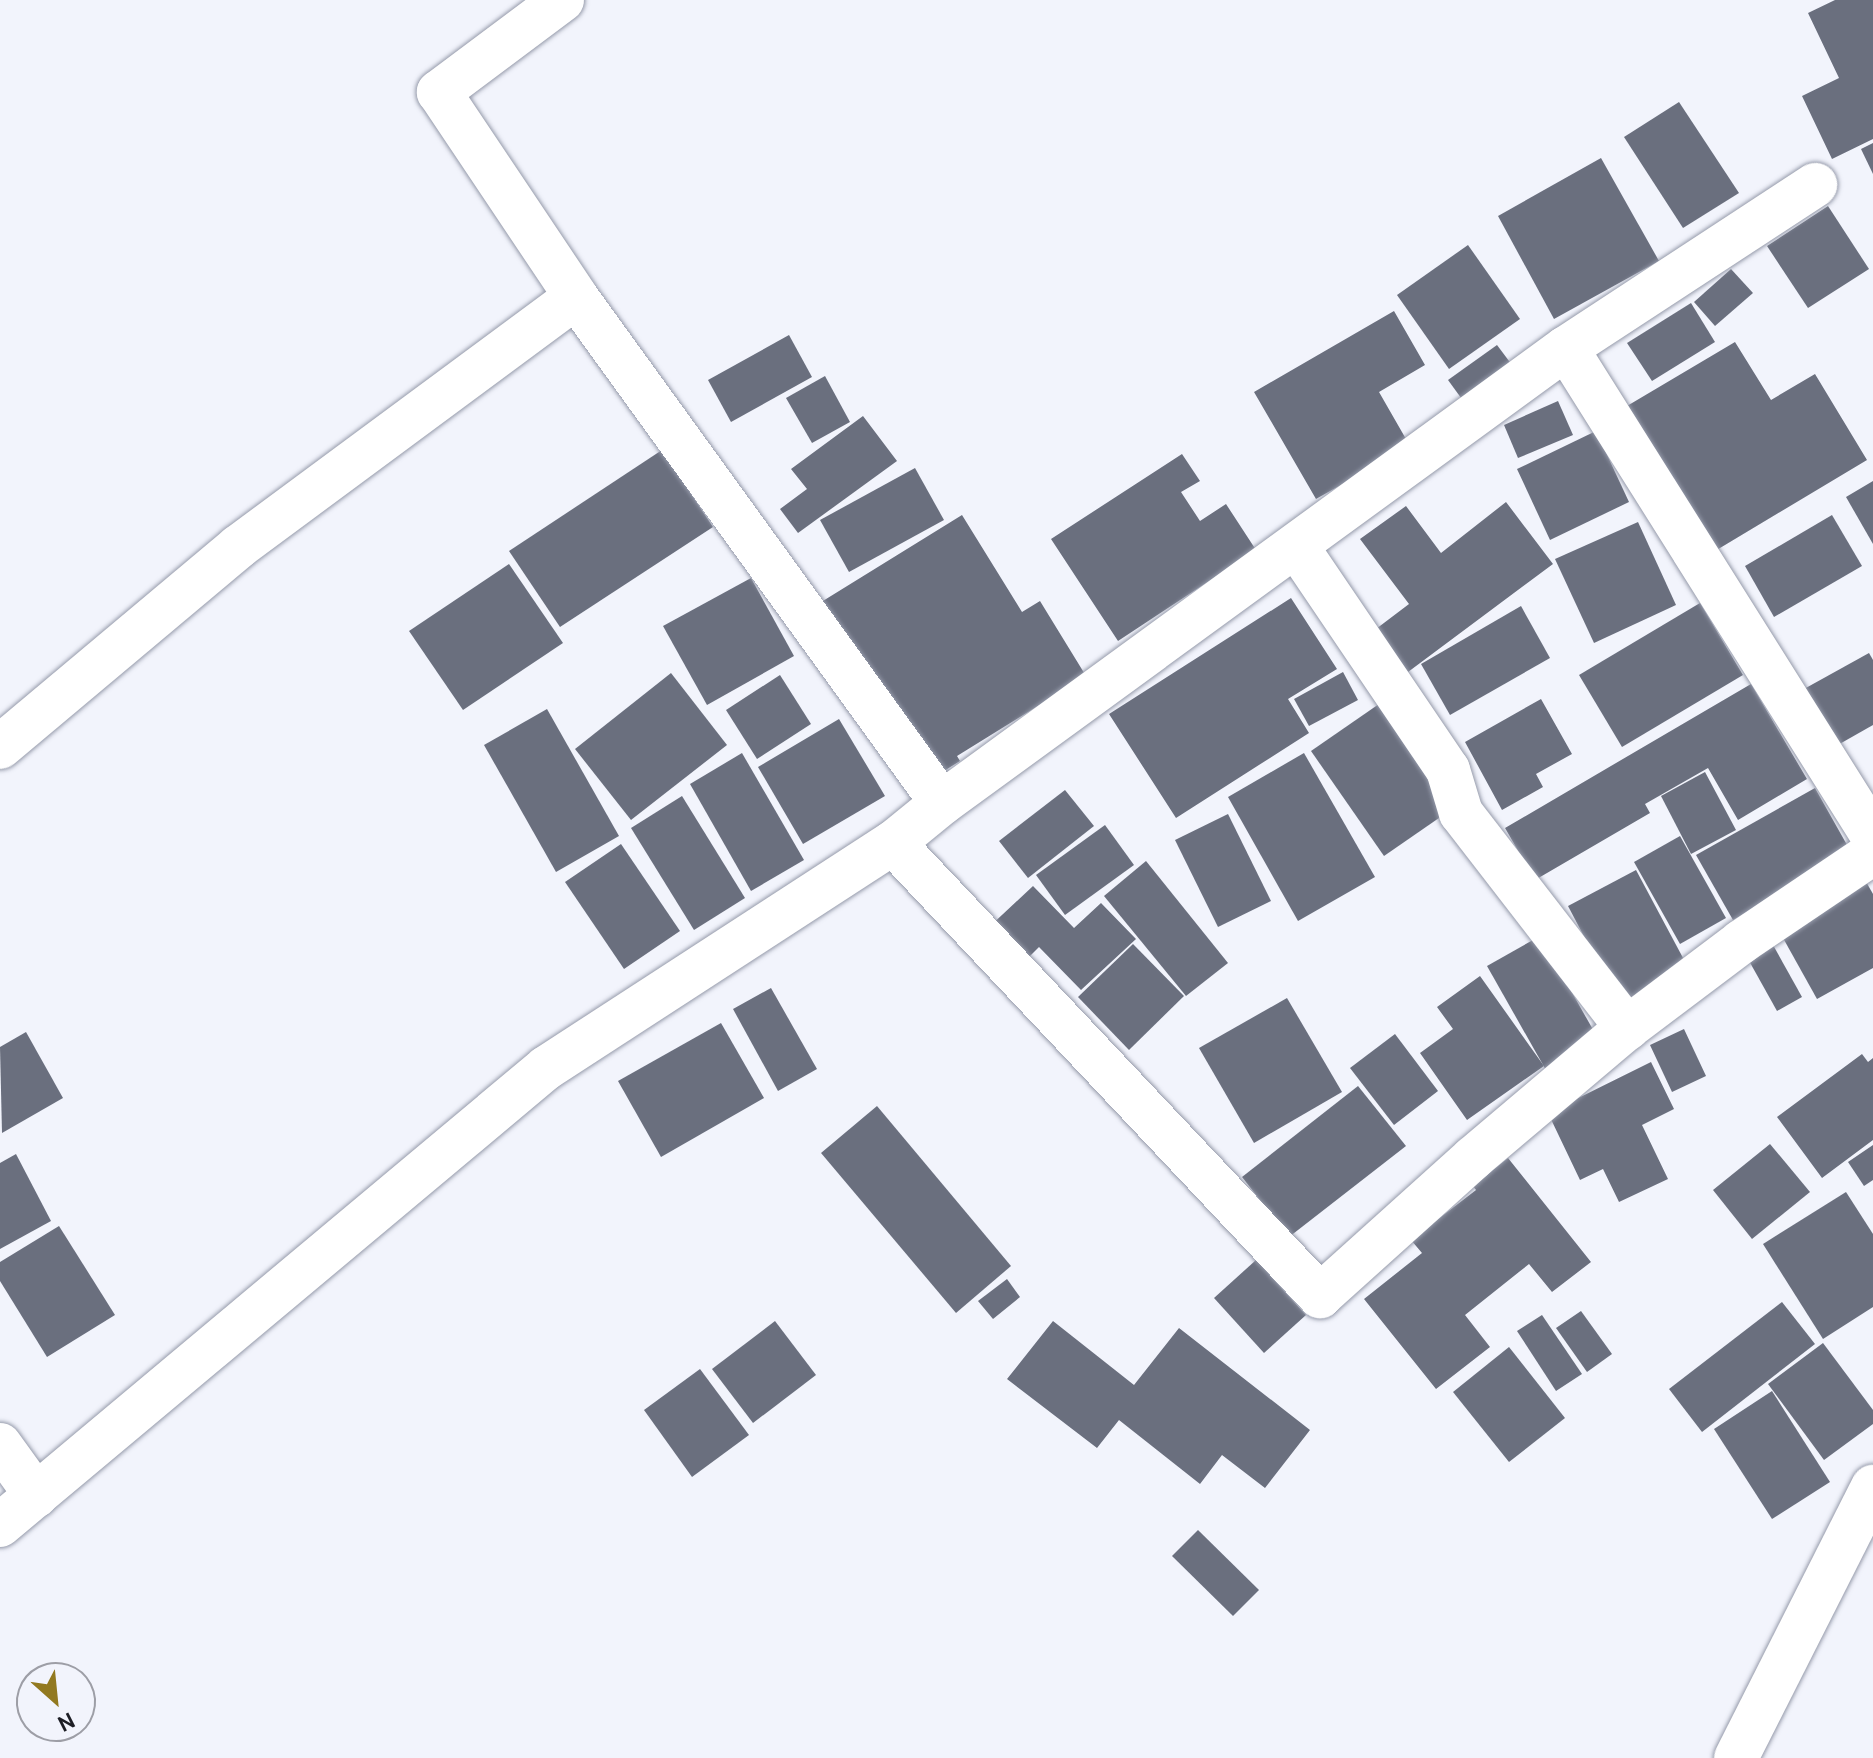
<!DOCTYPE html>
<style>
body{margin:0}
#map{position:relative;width:1873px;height:1758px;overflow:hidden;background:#f2f4fc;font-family:Cabin,sans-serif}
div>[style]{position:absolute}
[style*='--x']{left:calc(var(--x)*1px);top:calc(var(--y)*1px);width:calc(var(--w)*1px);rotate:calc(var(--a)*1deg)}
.building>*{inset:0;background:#6a6f7e}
.roads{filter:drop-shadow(0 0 2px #959aaa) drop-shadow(0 0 2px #959aaa)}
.street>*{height:44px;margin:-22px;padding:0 22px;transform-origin:22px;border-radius:22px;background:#fff}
span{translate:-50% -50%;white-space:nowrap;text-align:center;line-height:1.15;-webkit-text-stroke:7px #f2f4fc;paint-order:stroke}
.north{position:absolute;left:16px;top:1662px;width:80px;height:80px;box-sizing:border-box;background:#f2f4fc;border:2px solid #9d9ea6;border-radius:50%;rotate:153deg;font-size:22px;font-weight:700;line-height:32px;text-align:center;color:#1d1e25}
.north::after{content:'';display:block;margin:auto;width:28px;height:36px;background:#927920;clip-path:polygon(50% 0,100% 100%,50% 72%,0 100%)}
</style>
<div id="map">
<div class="building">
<div style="clip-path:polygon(1835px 0,1873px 0,1873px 139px,1832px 159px,1802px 96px,1839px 78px,1808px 13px)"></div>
<div style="clip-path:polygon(1679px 102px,1739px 193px,1683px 228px,1624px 137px)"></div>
<div style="clip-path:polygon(1873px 143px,1873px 174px,1861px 149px)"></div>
<div style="clip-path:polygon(1601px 158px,1659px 261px,1554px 319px,1498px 216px)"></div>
<div style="clip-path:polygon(1828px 206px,1869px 269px,1808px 308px,1767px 246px)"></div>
<div style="clip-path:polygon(1468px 245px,1520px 319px,1449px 369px,1397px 295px)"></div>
<div style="clip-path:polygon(1731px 269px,1753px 293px,1715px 326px,1694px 302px)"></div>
<div style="clip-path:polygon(1691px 303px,1715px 342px,1652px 381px,1627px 343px)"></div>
<div style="clip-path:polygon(1394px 311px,1425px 365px,1379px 392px,1410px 446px,1316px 499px,1254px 392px)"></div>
<div style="clip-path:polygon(789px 335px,812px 377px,731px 422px,708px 380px)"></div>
<div style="clip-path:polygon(1735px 342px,1771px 400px,1815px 374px,1867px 460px,1715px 551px,1627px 406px)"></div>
<div style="clip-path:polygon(1497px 345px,1521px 377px,1472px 413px,1448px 380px)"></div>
<div style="clip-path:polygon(825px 376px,850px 422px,812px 443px,786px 398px)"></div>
<div style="clip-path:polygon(1558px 401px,1573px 435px,1518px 458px,1504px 425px)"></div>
<div style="clip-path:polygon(863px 416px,897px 461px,798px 533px,780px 509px,807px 489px,791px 469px)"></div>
<div style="clip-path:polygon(1596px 431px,1629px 502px,1550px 540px,1517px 469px)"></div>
<div style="clip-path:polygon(662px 450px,713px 527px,560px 627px,509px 551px)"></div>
<div style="clip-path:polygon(1182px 454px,1200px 481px,1181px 492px,1200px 521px,1226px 504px,1256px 550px,1118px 641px,1051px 539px)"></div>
<div style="clip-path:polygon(915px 468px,944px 520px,849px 572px,820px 520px)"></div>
<div style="clip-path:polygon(1873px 481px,1873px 544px,1846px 497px)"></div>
<div style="clip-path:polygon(1506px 502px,1553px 564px,1408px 672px,1376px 629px,1409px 604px,1360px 539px,1406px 506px,1441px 553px)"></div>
<div style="clip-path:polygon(962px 515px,1022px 612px,1040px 601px,1086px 676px,957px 756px,960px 761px,928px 781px,818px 604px)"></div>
<div style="clip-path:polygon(1832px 515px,1862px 566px,1774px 617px,1745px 566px)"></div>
<div style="clip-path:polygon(1638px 522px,1676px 605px,1594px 643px,1555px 559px)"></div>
<div style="clip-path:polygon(509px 564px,563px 643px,463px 710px,409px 631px)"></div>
<div style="clip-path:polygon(751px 578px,794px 656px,707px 705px,663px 626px)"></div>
<div style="clip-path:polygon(1291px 598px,1337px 669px,1288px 699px,1309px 733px,1176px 818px,1109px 714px)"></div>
<div style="clip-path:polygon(1700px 603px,1743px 675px,1622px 747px,1579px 675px)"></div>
<div style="clip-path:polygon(1521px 606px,1550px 658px,1450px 715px,1421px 664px)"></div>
<div style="clip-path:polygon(1869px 653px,1873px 660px,1873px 725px,1836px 746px,1804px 689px)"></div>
<div style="clip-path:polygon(1343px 672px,1358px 700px,1309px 726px,1294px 699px)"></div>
<div style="clip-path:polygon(671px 673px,727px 745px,631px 820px,575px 749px)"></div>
<div style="clip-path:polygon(780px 675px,811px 724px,757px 759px,726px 710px)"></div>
<div style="clip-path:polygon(1751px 684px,1807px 779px,1738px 820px,1708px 768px,1645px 804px,1650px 813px,1535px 880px,1505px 828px)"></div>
<div style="clip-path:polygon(1541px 699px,1572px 754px,1536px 774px,1543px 787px,1502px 810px,1465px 742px)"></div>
<div style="clip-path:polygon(1379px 704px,1452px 809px,1384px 856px,1311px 751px)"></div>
<div style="clip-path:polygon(547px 709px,619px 836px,556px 872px,484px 745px)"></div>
<div style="clip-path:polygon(839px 719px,885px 796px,803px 844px,758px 767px)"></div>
<div style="clip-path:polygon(742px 753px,804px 860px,751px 891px,690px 784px)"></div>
<div style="clip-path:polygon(1304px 753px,1375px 877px,1298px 921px,1228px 797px)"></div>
<div style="clip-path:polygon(1705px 772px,1736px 830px,1691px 854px,1661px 796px)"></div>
<div style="clip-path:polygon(1815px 788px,1851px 852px,1733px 920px,1696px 855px)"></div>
<div style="clip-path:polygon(1065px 790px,1094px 826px,1028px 878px,999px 841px)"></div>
<div style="clip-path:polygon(682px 796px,745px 898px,694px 930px,631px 828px)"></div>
<div style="clip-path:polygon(1228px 814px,1271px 901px,1218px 927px,1175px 840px)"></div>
<div style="clip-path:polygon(1105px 825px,1134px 865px,1065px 915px,1036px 875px)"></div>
<div style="clip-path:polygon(1680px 836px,1726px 918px,1680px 944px,1634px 862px)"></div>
<div style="clip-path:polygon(621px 844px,680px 931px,624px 969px,565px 882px)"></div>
<div style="clip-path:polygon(1146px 861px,1228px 963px,1186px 996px,1104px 896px)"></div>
<div style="clip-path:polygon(1636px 870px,1690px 971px,1621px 1007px,1568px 906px)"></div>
<div style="clip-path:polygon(1865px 880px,1873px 894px,1873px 968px,1817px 999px,1778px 929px)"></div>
<div style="clip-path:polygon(1033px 886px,1074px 928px,1101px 903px,1136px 939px,1081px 990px,1039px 947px,1021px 965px,987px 929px)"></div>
<div style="clip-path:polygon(1540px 936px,1600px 1042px,1547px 1072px,1487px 966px)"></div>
<div style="clip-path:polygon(1133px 944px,1184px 996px,1129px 1050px,1078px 997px)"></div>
<div style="clip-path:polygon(1773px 945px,1802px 997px,1777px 1011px,1748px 959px)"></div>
<div style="clip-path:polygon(1480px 976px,1544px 1066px,1467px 1120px,1420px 1053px,1453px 1029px,1437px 1007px)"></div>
<div style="clip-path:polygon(771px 988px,817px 1069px,778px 1091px,733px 1009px)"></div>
<div style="clip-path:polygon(1287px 998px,1342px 1092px,1254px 1143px,1199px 1048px)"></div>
<div style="clip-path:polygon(721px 1023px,764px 1098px,661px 1157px,618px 1081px)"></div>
<div style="clip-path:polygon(1684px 1029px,1706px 1076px,1672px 1092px,1650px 1045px)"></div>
<div style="clip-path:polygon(26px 1032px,63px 1098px,2px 1133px,0 1047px)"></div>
<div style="clip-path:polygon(1395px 1034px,1438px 1091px,1394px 1125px,1350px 1068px)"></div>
<div style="clip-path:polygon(1862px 1054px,1868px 1062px,1873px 1058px,1873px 1140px,1822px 1178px,1777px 1117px)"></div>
<div style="clip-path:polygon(1651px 1062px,1674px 1109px,1642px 1125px,1668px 1179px,1619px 1202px,1603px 1169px,1580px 1180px,1548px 1113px)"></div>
<div style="clip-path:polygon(1358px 1086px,1406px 1146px,1289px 1237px,1242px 1177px)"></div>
<div style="clip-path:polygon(877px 1106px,1011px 1266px,956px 1313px,821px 1153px)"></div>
<div style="clip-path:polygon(1770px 1144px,1810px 1192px,1752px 1239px,1713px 1190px)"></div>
<div style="clip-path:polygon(1873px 1145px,1873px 1180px,1864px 1186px,1848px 1162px)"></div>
<div style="clip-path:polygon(16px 1154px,51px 1221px,0 1249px,0 1163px)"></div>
<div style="clip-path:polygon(1508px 1158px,1591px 1262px,1552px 1292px,1529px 1264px,1465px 1315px,1490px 1347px,1436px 1389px,1364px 1299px,1422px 1253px,1411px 1240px,1476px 1190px,1473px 1186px)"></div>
<div style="clip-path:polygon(1846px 1192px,1873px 1234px,1873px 1307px,1823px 1339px,1763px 1244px)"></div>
<div style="clip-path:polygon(59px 1226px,115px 1315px,47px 1357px,0 1281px,0 1262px)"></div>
<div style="clip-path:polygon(1256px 1260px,1306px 1315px,1264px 1353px,1214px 1298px)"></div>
<div style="clip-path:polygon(1007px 1279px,1020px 1297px,993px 1319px,978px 1301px)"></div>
<div style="clip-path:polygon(1782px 1302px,1815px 1344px,1702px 1432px,1669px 1389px)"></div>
<div style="clip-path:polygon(1581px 1311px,1612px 1354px,1587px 1372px,1556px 1328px)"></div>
<div style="clip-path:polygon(1542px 1315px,1582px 1374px,1556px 1391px,1517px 1331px)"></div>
<div style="clip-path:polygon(775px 1321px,816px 1375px,753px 1423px,712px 1369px)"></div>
<div style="clip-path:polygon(1053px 1321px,1134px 1385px,1179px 1328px,1310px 1430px,1265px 1488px,1222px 1455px,1200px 1484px,1119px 1420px,1097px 1448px,1007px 1379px)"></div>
<div style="clip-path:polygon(1823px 1343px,1873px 1410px,1873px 1424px,1824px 1460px,1768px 1384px)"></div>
<div style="clip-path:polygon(1509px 1347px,1565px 1418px,1509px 1462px,1453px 1392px)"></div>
<div style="clip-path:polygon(700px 1369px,749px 1435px,692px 1477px,644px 1410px)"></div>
<div style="clip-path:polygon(1772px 1391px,1830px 1482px,1772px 1519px,1714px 1429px)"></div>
<div style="clip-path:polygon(1198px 1530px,1259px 1590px,1233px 1616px,1172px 1556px)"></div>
</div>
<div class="roads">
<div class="street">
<div style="--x:562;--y:0;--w:154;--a:143.2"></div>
<div style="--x:439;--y:92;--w:247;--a:56.2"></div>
<div style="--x:576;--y:297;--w:624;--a:54.12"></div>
<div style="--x:1566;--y:348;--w:298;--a:-33.2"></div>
<div style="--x:1297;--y:547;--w:269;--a:55.9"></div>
<div style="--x:1448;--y:770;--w:45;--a:73.2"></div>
<div style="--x:1461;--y:813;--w:272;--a:52.3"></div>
<div style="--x:0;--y:747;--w:311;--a:-40"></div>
<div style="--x:238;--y:547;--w:420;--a:-36.5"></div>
<div style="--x:893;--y:843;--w:623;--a:46.69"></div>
<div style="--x:1320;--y:1296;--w:206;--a:-42"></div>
<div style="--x:1473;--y:1158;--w:202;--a:-40.2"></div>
<div style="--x:1627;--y:1028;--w:143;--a:-37"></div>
<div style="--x:1741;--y:942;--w:159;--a:-34"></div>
<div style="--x:0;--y:1445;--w:62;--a:54.2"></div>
<div style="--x:0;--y:1525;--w:712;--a:-39.93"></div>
<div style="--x:546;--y:1068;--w:414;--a:-33"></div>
<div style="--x:893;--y:843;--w:63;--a:-39.2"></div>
<div style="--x:942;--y:803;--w:772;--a:-36.1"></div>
<div style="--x:1566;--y:348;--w:577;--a:57.83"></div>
<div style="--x:1736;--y:1758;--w:304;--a:-63.2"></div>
</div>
</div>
<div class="north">N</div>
</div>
